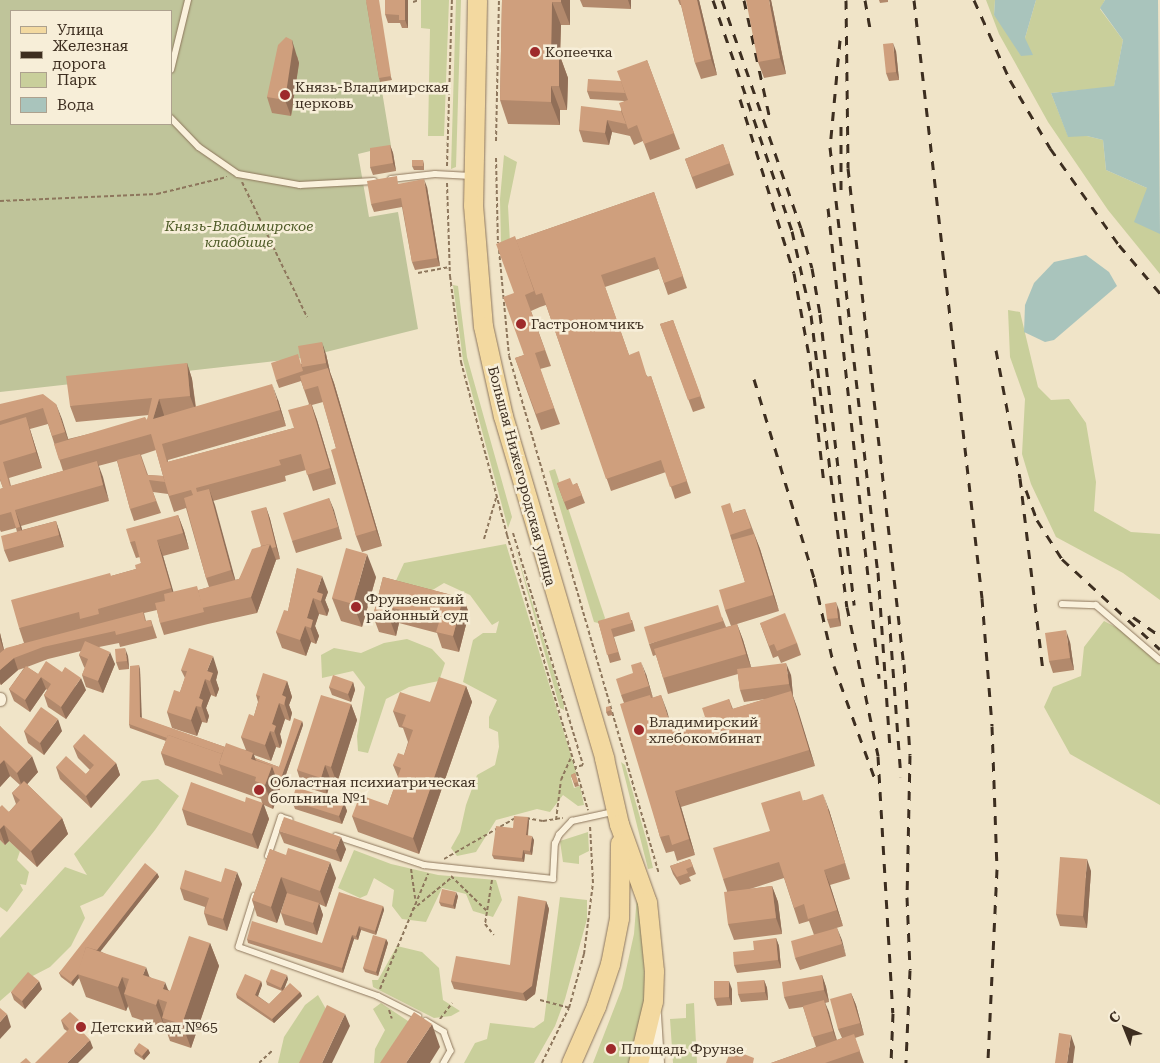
<!DOCTYPE html>
<meta charset="utf-8">
<style>
body{margin:0}
#map{position:relative;width:1160px;height:1063px;overflow:hidden;background:#f0e4c8;font-family:"Roboto Serif",serif}
div>[style]{position:absolute}
[style*='--x']{left:calc(var(--x)*1px);top:calc(var(--y)*1px);width:calc(var(--w)*1px);rotate:calc(var(--a)*1deg)}
.green>*{inset:0;background:#c9cf9b}
.cemetery>*{inset:0;background:#bfc49a}
.water>*{inset:0;background:#a9c4bc}
.path>*{height:2px;margin-top:-1px;transform-origin:0;background:repeating-linear-gradient(90deg,#8d765c 0 4px,transparent 0 6.5px)}
.roads{filter:drop-shadow(0 0 1px #8d765c) drop-shadow(0 0 1px #8d765c)}
.service>*{height:5.5px;margin:-2.75px;padding:0 2.75px;transform-origin:2.75px;border-radius:2.75px;background:#faf1dc}
.minor>*{height:11px;margin:-5.5px;padding:0 5.5px;transform-origin:5.5px;border-radius:5.5px;background:#faf1dc}
.secondary>*{height:16px;margin:-8px;padding:0 8px;transform-origin:8px;border-radius:8px;background:#faf1dc}
.primary>*{height:19px;margin:-9.5px;padding:0 9.5px;transform-origin:9.5px;border-radius:9.5px;background:#f3d9a0}
.rail>*{height:3px;margin-top:-1.5px;transform-origin:0;background:repeating-linear-gradient(90deg,#3d2e20 0 9px,transparent 0 18px)}
.wall>*{inset:0;background:#b2896c}
.shaded-wall>*{inset:0;background:#916f58}
.building>*{inset:0;background:#cf9f7d}
.dots>*{width:14px;height:14px;translate:-50% -50%;box-sizing:border-box;border:2px solid #f7eed8;border-radius:50%}
span{translate:-50% -50%;white-space:nowrap;text-align:center;line-height:1.15;-webkit-text-stroke:5px #f7eed8;paint-order:stroke}
.poi-label{font-size:14px;color:#3d2e20}
.left{translate:0 -50%;text-align:left}
.park-label{font-size:14px;color:#4d5a26;font-style:italic}
.street-label{font-size:14px;color:#3d2e20}
.legend{position:absolute;left:10px;top:10px;width:162px;height:115px;box-sizing:border-box;background:#f7eed8;border:1px solid #ada18e;margin:0;padding:6px 9px;list-style:none;font-size:15px;color:#3d2e20}
.legend li{display:flex;align-items:center;gap:10px;height:25px}
.legend b{width:25px;border:1px solid #ada18e}
.north{position:absolute;left:1100px;top:1003px;width:50px;height:50px;-webkit-text-stroke:4px #f7eed8;paint-order:stroke;rotate:316deg;font-size:14px;font-weight:700;line-height:20px;text-align:center;color:#3d2e20}
.north::after{content:'';display:block;margin:auto;width:18px;height:22px;background:#3d2e20;clip-path:polygon(50% 0,100% 100%,50% 72%,0 100%)}
</style>
<div id="map">
<div class="green">
<div style="clip-path:polygon(421px 0,449px 0,444px 136px,428px 136px,430px 29px,421px 28px)"></div>
<div style="clip-path:polygon(456px 0,461px 0,456px 167px,451px 169px)"></div>
<div style="clip-path:polygon(986px 0,995px 0,994px 15px,1025px 38px,1036px 0,1105px 0,1100px 9px,1123px 40px,1114px 87px,1051px 93px,1068px 136px,1087px 136px,1103px 140px,1106px 170px,1147px 188px,1160px 234px,1160px 274px,1108px 210px,1048px 122px,999px 34px)"></div>
<div style="clip-path:polygon(504px 155px,517px 162px,508px 206px,510px 243px,501px 244px,500px 199px)"></div>
<div style="clip-path:polygon(453px 285px,458px 286px,467px 357px,512px 517px,508px 528px,463px 360px)"></div>
<div style="clip-path:polygon(1008px 310px,1020px 312px,1038px 387px,1051px 400px,1069px 399px,1086px 423px,1096px 482px,1094px 511px,1131px 532px,1160px 534px,1160px 600px,1123px 573px,1056px 537px,1031px 484px,1022px 454px,1025px 399px,1010px 357px)"></div>
<div style="clip-path:polygon(555px 469px,605px 618px,602px 624px,594px 622px,549px 471px)"></div>
<div style="clip-path:polygon(506px 544px,577px 775px,571px 778px,574px 788px,580px 786px,584px 805px,578px 806px,563px 795px,550px 812px,537px 809px,496px 820px,476px 852px,457px 856px,451px 848px,460px 832px,466px 805px,477px 775px,495px 765px,499px 747px,498px 732px,489px 728px,489px 717px,497px 700px,463px 682px,473px 640px,483px 633px,496px 633px,499px 621px,492px 625px,470px 595px,444px 583px,426px 594px,393px 587px,404px 563px)"></div>
<div style="clip-path:polygon(514px 544px,564px 705px,564px 710px,560px 708px)"></div>
<div style="clip-path:polygon(1104px 621px,1129px 634px,1160px 659px,1160px 805px,1070px 754px,1044px 707px,1053px 687px,1081px 676px,1084px 647px)"></div>
<div style="clip-path:polygon(407px 639px,432px 649px,445px 663px,439px 681px,409px 687px,386px 699px,368px 753px,358px 751px,357px 736px,365px 687px,353px 671px,322px 678px,321px 655px,334px 648px,361px 653px,384px 643px)"></div>
<div style="clip-path:polygon(621px 762px,625px 765px,647px 842px,653px 868px,648px 869px)"></div>
<div style="clip-path:polygon(158px 779px,179px 796px,155px 830px,103px 896px,80px 906px,85px 918px,71px 946px,50px 967px,23px 981px,0 1001px,0 938px,65px 867px,87px 875px,74px 854px,142px 781px)"></div>
<div style="clip-path:polygon(588px 832px,589px 851px,579px 856px,579px 864px,563px 862px,560px 841px)"></div>
<div style="clip-path:polygon(0 840px,5px 845px,9px 841px,20px 851px,17px 860px,29px 872px,26px 885px,20px 884px,23px 890px,7px 912px,0 907px)"></div>
<div style="clip-path:polygon(354px 850px,391px 864px,438px 875px,496px 880px,502px 900px,493px 917px,473px 911px,466px 894px,442px 888px,426px 922px,402px 919px,392px 906px,394px 890px,374px 878px,367px 895px,360px 898px,338px 888px)"></div>
<div style="clip-path:polygon(640px 894px,645px 980px,644px 1004px,631px 1063px,593px 1063px,622px 988px,634px 934px,637px 895px)"></div>
<div style="clip-path:polygon(560px 897px,587px 900px,587px 919px,565px 999px,555px 1026px,534px 1063px,464px 1063px,475px 1043px,487px 1039px,490px 1023px,534px 1028px,544px 1021px)"></div>
<div style="clip-path:polygon(397px 946px,422px 952px,439px 968px,443px 1000px,460px 1011px,451px 1016px,434px 1018px,373px 987px,372px 980px,378px 980px)"></div>
<div style="clip-path:polygon(318px 995px,327px 1011px,303px 1063px,278px 1063px,284px 1037px,305px 1005px)"></div>
<div style="clip-path:polygon(381px 1003px,414px 1025px,387px 1063px,374px 1063px,375px 1049px,385px 1030px,373px 1009px)"></div>
<div style="clip-path:polygon(694px 1003px,697px 1063px,673px 1063px,670px 1019px,686px 1018px,686px 1004px)"></div>
</div>
<div class="cemetery">
<div style="clip-path:polygon(evenodd,0 0,367px 0,391px 146px,358px 154px,369px 217px,398px 212px,418px 329px,302px 358px,0 392px,0 0,11px 11px,171px 11px,171px 124px,11px 124px,11px 11px)"></div>
</div>
<div class="water">
<div style="clip-path:polygon(995px 0,1036px 0,1025px 38px,1033px 55px,1021px 56px,994px 15px)"></div>
<div style="clip-path:polygon(1105px 0,1158px 0,1160px 234px,1134px 222px,1147px 188px,1106px 170px,1103px 140px,1087px 136px,1068px 137px,1051px 93px,1114px 86px,1123px 40px,1100px 8px)"></div>
<div style="clip-path:polygon(1086px 255px,1109px 272px,1117px 286px,1054px 340px,1045px 342px,1024px 332px,1025px 305px,1034px 283px,1054px 262px)"></div>
</div>
<div class="path">
<div style="--x:413;--y:2;--w:6;--a:-18"></div>
<div style="--x:496;--y:141;--w:141;--a:-88.8"></div>
<div style="--x:496;--y:158;--w:85;--a:88.7"></div>
<div style="--x:447;--y:166;--w:166;--a:-88.3"></div>
<div style="--x:242;--y:182;--w:150;--a:64.3"></div>
<div style="--x:447;--y:183;--w:93;--a:88.2"></div>
<div style="--x:450;--y:276;--w:87;--a:82.7"></div>
<div style="--x:461;--y:362;--w:179;--a:75.1"></div>
<div style="--x:507;--y:535;--w:287;--a:73.6"></div>
<div style="--x:0;--y:201;--w:157;--a:-2.6"></div>
<div style="--x:157;--y:194;--w:72;--a:-13.7"></div>
<div style="--x:499;--y:250;--w:106;--a:84.6"></div>
<div style="--x:509;--y:356;--w:539;--a:73.85"></div>
<div style="--x:418;--y:273;--w:32;--a:-11"></div>
<div style="--x:513;--y:533;--w:242;--a:73.2"></div>
<div style="--x:583;--y:765;--w:7;--a:164"></div>
<div style="--x:484;--y:539;--w:43;--a:-73.7"></div>
<div style="--x:526;--y:818;--w:17;--a:10"></div>
<div style="--x:543;--y:821;--w:20;--a:-9"></div>
<div style="--x:556;--y:820;--w:40;--a:-82.9"></div>
<div style="--x:561;--y:780;--w:27;--a:-66"></div>
<div style="--x:444;--y:859;--w:84;--a:-29.9"></div>
<div style="--x:411;--y:869;--w:30;--a:82"></div>
<div style="--x:451;--y:876;--w:49;--a:44.2"></div>
<div style="--x:492;--y:880;--w:45;--a:99"></div>
<div style="--x:485;--y:924;--w:14;--a:51"></div>
<div style="--x:412;--y:910;--w:50;--a:-39.4"></div>
<div style="--x:380;--y:989;--w:125;--a:-67.3"></div>
<div style="--x:540;--y:1000;--w:30;--a:15"></div>
<div style="--x:389;--y:1010;--w:9;--a:72"></div>
<div style="--x:440;--y:1019;--w:20;--a:-53"></div>
<div style="--x:259;--y:1063;--w:19;--a:-43"></div>
<div style="--x:542;--y:1063;--w:61;--a:-63.9"></div>
<div style="--x:569;--y:1008;--w:56;--a:-74.5"></div>
<div style="--x:584;--y:954;--w:72;--a:-82.8"></div>
<div style="--x:593;--y:883;--w:58;--a:-93"></div>
</div>
<div class="roads">
<div class="service">
<div style="--x:171;--y:70;--w:72;--a:-76.3"></div>
<div style="--x:171;--y:118;--w:40;--a:46"></div>
<div style="--x:199;--y:147;--w:47;--a:34.7"></div>
<div style="--x:238;--y:174;--w:63;--a:10.1"></div>
<div style="--x:300;--y:185;--w:74;--a:-3.1"></div>
<div style="--x:391;--y:179;--w:44;--a:-6.5"></div>
<div style="--x:435;--y:174;--w:36;--a:3"></div>
<div style="--x:1062;--y:604;--w:34;--a:2"></div>
<div style="--x:1096;--y:605;--w:84;--a:40.7"></div>
<div style="--x:336;--y:836;--w:93;--a:18.2"></div>
<div style="--x:424;--y:865;--w:130;--a:6.2"></div>
<div style="--x:553;--y:879;--w:35;--a:-87"></div>
<div style="--x:555;--y:844;--w:10;--a:-66"></div>
<div style="--x:559;--y:835;--w:19;--a:-47"></div>
<div style="--x:572;--y:821;--w:42;--a:-12.4"></div>
<div style="--x:268;--y:856;--w:41;--a:-71.6"></div>
<div style="--x:281;--y:817;--w:9;--a:18"></div>
<div style="--x:255;--y:896;--w:53;--a:107.4"></div>
<div style="--x:239;--y:947;--w:147;--a:19.4"></div>
<div style="--x:378;--y:996;--w:45;--a:26.6"></div>
<div style="--x:426;--y:1021;--w:21;--a:31"></div>
<div style="--x:444;--y:1032;--w:20;--a:70"></div>
<div style="--x:451;--y:1051;--w:14;--a:120"></div>
</div>
<div class="minor">
<div style="--x:0;--y:698;--w:2;--a:90"></div>
</div>
<div class="secondary">
<div style="--x:653;--y:1015;--w:48;--a:86.4"></div>
</div>
<div class="primary">
<div style="--x:477;--y:0;--w:205;--a:91.1"></div>
<div style="--x:473;--y:205;--w:121;--a:85.3"></div>
<div style="--x:483;--y:326;--w:92;--a:77.5"></div>
<div style="--x:503;--y:416;--w:357;--a:73.5"></div>
<div style="--x:604;--y:758;--w:68;--a:77.2"></div>
<div style="--x:619;--y:824;--w:83;--a:70.3"></div>
<div style="--x:647;--y:902;--w:69;--a:84.2"></div>
<div style="--x:654;--y:971;--w:30;--a:92"></div>
<div style="--x:653;--y:1001;--w:64;--a:103.6"></div>
<div style="--x:571;--y:1063;--w:62;--a:-66.3"></div>
<div style="--x:596;--y:1006;--w:44;--a:-71.6"></div>
<div style="--x:610;--y:964;--w:47;--a:-78.9"></div>
<div style="--x:619;--y:918;--w:75;--a:-89.2"></div>
</div>
</div>
<div class="rail">
<div style="--x:713;--y:0;--w:244;--a:71.1"></div>
<div style="--x:792;--y:231;--w:86;--a:77.3"></div>
<div style="--x:811;--y:315;--w:294;--a:83"></div>
<div style="--x:847;--y:607;--w:152;--a:78.2"></div>
<div style="--x:878;--y:756;--w:257;--a:86.7"></div>
<div style="--x:893;--y:1013;--w:50;--a:92.3"></div>
<div style="--x:722;--y:0;--w:241;--a:70.9"></div>
<div style="--x:801;--y:228;--w:41;--a:74.6"></div>
<div style="--x:812;--y:268;--w:47;--a:80.1"></div>
<div style="--x:820;--y:314;--w:293;--a:83.3"></div>
<div style="--x:744;--y:0;--w:118;--a:77.7"></div>
<div style="--x:846;--y:0;--w:168;--a:89.3"></div>
<div style="--x:848;--y:168;--w:499;--a:83.6"></div>
<div style="--x:904;--y:664;--w:91;--a:86.2"></div>
<div style="--x:910;--y:755;--w:142;--a:91.2"></div>
<div style="--x:907;--y:897;--w:73;--a:87.6"></div>
<div style="--x:910;--y:970;--w:93;--a:92.5"></div>
<div style="--x:865;--y:0;--w:28;--a:80"></div>
<div style="--x:914;--y:0;--w:602;--a:83.51"></div>
<div style="--x:982;--y:598;--w:128;--a:85.5"></div>
<div style="--x:992;--y:726;--w:143;--a:88"></div>
<div style="--x:997;--y:869;--w:194;--a:92.7"></div>
<div style="--x:974;--y:0;--w:88;--a:65.8"></div>
<div style="--x:1010;--y:80;--w:79;--a:59.5"></div>
<div style="--x:1050;--y:148;--w:119;--a:54.6"></div>
<div style="--x:1119;--y:245;--w:63;--a:49.5"></div>
<div style="--x:840;--y:40;--w:107;--a:95.3"></div>
<div style="--x:830;--y:147;--w:428;--a:83.6"></div>
<div style="--x:878;--y:572;--w:177;--a:86.1"></div>
<div style="--x:740;--y:99;--w:182;--a:72.8"></div>
<div style="--x:794;--y:273;--w:89;--a:79.7"></div>
<div style="--x:810;--y:361;--w:124;--a:83.5"></div>
<div style="--x:841;--y:190;--w:72;--a:-90"></div>
<div style="--x:828;--y:208;--w:473;--a:83.8"></div>
<div style="--x:996;--y:350;--w:130;--a:79.4"></div>
<div style="--x:1020;--y:478;--w:193;--a:83.2"></div>
<div style="--x:754;--y:379;--w:208;--a:73.2"></div>
<div style="--x:814;--y:578;--w:90;--a:77.2"></div>
<div style="--x:834;--y:666;--w:120;--a:70.1"></div>
<div style="--x:1026;--y:490;--w:32;--a:70"></div>
<div style="--x:1037;--y:520;--w:46;--a:57.3"></div>
<div style="--x:1062;--y:559;--w:133;--a:42.6"></div>
<div style="--x:889;--y:615;--w:162;--a:85.8"></div>
<div style="--x:1133;--y:617;--w:33;--a:35"></div>
</div>
<div class="wall">
<div style="clip-path:polygon(366px 0,392px 80px,380px 82px,379px 78px)"></div>
<div style="clip-path:polygon(408px 0,408px 28px,402px 28px,400px 23px,388px 23px,385px 14px)"></div>
<div style="clip-path:polygon(502px 0,570px 0,570px 25px,561px 25px,560px 56px,568px 78px,567px 110px,560px 110px,560px 125px,508px 124px,500px 100px)"></div>
<div style="clip-path:polygon(580px 0,631px 0,631px 9px,583px 7px)"></div>
<div style="clip-path:polygon(678px 0,699px 0,717px 75px,701px 79px,695px 63px,681px 5px,680px 5px)"></div>
<div style="clip-path:polygon(771px 0,786px 74px,764px 78px,758px 62px)"></div>
<div style="clip-path:polygon(879px 0,888px 0,888px 2px,880px 3px)"></div>
<div style="clip-path:polygon(896px 51px,899px 80px,889px 81px,886px 73px)"></div>
<div style="clip-path:polygon(297px 56px,299px 63px,291px 116px,272px 113px,267px 97px)"></div>
<div style="clip-path:polygon(647px 60px,680px 149px,650px 160px,643px 141px,634px 145px,630px 136px,612px 132px,609px 145px,583px 142px,579px 130px,621px 111px,624px 101px,590px 99px,587px 91px,621px 81px)"></div>
<div style="clip-path:polygon(723px 144px,734px 175px,696px 189px,685px 159px)"></div>
<div style="clip-path:polygon(390px 145px,393px 153px,396px 171px,373px 175px,370px 167px)"></div>
<div style="clip-path:polygon(423px 160px,424px 164px,424px 170px,414px 170px,412px 166px)"></div>
<div style="clip-path:polygon(400px 184px,427px 187px,440px 266px,415px 270px,412px 262px,402px 207px,374px 212px,371px 204px)"></div>
<div style="clip-path:polygon(654px 192px,687px 288px,668px 295px,659px 269px,605px 287px,629px 355px,648px 377px,651px 376px,691px 493px,675px 499px,666px 472px,611px 491px,546px 305px,540px 307px,540px 306px,540px 307px,531px 311px,551px 366px,540px 369px,560px 424px,541px 430px,515px 358px,524px 355px,514px 293px,516px 240px)"></div>
<div style="clip-path:polygon(673px 320px,705px 408px,693px 412px,660px 324px)"></div>
<div style="clip-path:polygon(evenodd,326px 354px,330px 372px,334px 383px,382px 546px,362px 552px,356px 536px,336px 448px,323px 402px,312px 405px,317px 420px,336px 484px,313px 491px,306px 470px,285px 476px,286px 481px,213px 501px,235px 580px,239px 579px,261px 546px,266px 507px,270px 519px,280px 559px,276px 560px,257px 613px,208px 624px,164px 635px,160px 623px,157px 610px,144px 613px,146px 621px,151px 620px,157px 638px,120px 647px,119px 643px,99px 647px,115px 664px,103px 693px,86px 687px,82px 675px,85px 668px,84px 667px,79px 655px,81px 651px,48px 659px,27px 667px,38px 674px,86px 690px,66px 719px,48px 707px,44px 695px,47px 690px,46px 689px,30px 712px,14px 701px,9px 689px,24px 668px,18px 670px,1px 685px,0 684px,0 633px,4px 650px,24px 643px,19px 628px,111px 576px,136px 569px,141px 563px,140px 557px,136px 558px,130px 542px,178px 515px,184px 531px,189px 549px,163px 556px,173px 592px,199px 590px,209px 587px,206px 578px,186px 508px,174px 512px,168px 494px,153px 492px,161px 513px,134px 521px,130px 509px,117px 461px,98px 466px,109px 501px,21px 526px,22px 530px,56px 521px,64px 547px,9px 562px,4px 550px,17px 532px,16px 528px,1px 532px,0 530px,0 489px,3px 488px,0 480px,0 404px,56px 404px,68px 439px,147px 420px,149px 415px,76px 422px,70px 406px,187px 363px,192px 379px,196px 407px,278px 400px,286px 426px,168px 460px,168px 462px,294px 428px,309px 404px,301px 381px,279px 388px,276px 380px,301px 364px,326px 354px,48px 424px,63px 471px,11px 486px,9px 478px,42px 468px,30px 429px,48px 424px,326px 354px,156px 450px,163px 476px,148px 475px,141px 455px,156px 450px)"></div>
<div style="clip-path:polygon(557px 483px,573px 485px,577px 483px,585px 503px,567px 510px)"></div>
<div style="clip-path:polygon(329px 498px,342px 539px,296px 553px,292px 541px)"></div>
<div style="clip-path:polygon(745px 509px,760px 549px,779px 611px,737px 624px,743px 640px,751px 667px,791px 675px,793px 696px,815px 766px,681px 807px,695px 855px,677px 861px,674px 851px,666px 853px,660px 837px,624px 703px,621px 695px,646px 674px,653px 698px,661px 695px,671px 727px,705px 717px,729px 699px,733px 709px,766px 699px,744px 702px,740px 690px,738px 674px,668px 694px,656px 655px,653px 656px,649px 644px,722px 617px,726px 627px,731px 626px,725px 610px,745px 582px,730px 535px,734px 512px)"></div>
<div style="clip-path:polygon(297px 568px,328px 592px,325px 600px,329px 610px,327px 616px,319px 614px,315px 626px,319px 636px,316px 644px,311px 642px,306px 656px,282px 648px,276px 632px,288px 611px)"></div>
<div style="clip-path:polygon(376px 577px,362px 627px,341px 621px,332px 598px)"></div>
<div style="clip-path:polygon(383px 577px,463px 598px,469px 613px,459px 652px,442px 648px,437px 633px,399px 623px,396px 636px,379px 632px,373px 616px)"></div>
<div style="clip-path:polygon(839px 610px,841px 626px,830px 628px,827px 619px)"></div>
<div style="clip-path:polygon(632px 620px,635px 631px,614px 637px,621px 660px,610px 663px,598px 621px)"></div>
<div style="clip-path:polygon(760px 623px,797px 643px,801px 655px,781px 663px,778px 656px,773px 658px)"></div>
<div style="clip-path:polygon(1070px 642px,1074px 670px,1053px 673px,1049px 661px)"></div>
<div style="clip-path:polygon(128px 656px,129px 669px,119px 670px,116px 662px)"></div>
<div style="clip-path:polygon(140px 669px,141px 718px,225px 747px,246px 750px,241px 737px,254px 716px,258px 702px,256px 695px,287px 681px,292px 697px,289px 705px,292px 713px,290px 721px,285px 719px,280px 734px,282px 742px,280px 748px,276px 747px,271px 761px,254px 755px,255px 758px,279px 767px,302px 721px,303px 725px,283px 783px,277px 781px,280px 790px,273px 809px,264px 805px,269px 819px,258px 849px,187px 825px,182px 809px,245px 802px,262px 803px,261px 799px,165px 765px,161px 753px,166px 741px,130px 728px,129px 724px)"></div>
<div style="clip-path:polygon(181px 670px,218px 672px,216px 680px,219px 689px,216px 697px,211px 695px,206px 708px,209px 716px,207px 723px,202px 722px,197px 736px,172px 728px,167px 712px,180px 692px,185px 678px)"></div>
<div style="clip-path:polygon(353px 682px,355px 690px,351px 702px,332px 695px,329px 687px)"></div>
<div style="clip-path:polygon(466px 686px,472px 702px,419px 854px,358px 832px,352px 816px,388px 805px,398px 777px,393px 765px,404px 755px,408px 742px,403px 728px,399px 727px,393px 711px,430px 702px)"></div>
<div style="clip-path:polygon(351px 704px,357px 720px,337px 783px,331px 781px,327px 794px,302px 786px,297px 770px)"></div>
<div style="clip-path:polygon(610px 706px,613px 715px,608px 716px,606px 712px)"></div>
<div style="clip-path:polygon(0 726px,38px 772px,27px 784px,62px 818px,68px 834px,37px 867px,9px 841px,5px 845px,0 840px,0 807px,9px 812px,16px 804px,12px 793px,20px 785px,10px 776px,0 787px)"></div>
<div style="clip-path:polygon(24px 731px,62px 731px,44px 755px,28px 743px)"></div>
<div style="clip-path:polygon(73px 746px,116px 763px,120px 775px,91px 808px,60px 779px,56px 767px,86px 774px,90px 770px,78px 758px)"></div>
<div style="clip-path:polygon(575px 773px,579px 786px,575px 787px,571px 775px)"></div>
<div style="clip-path:polygon(804px 800px,829px 810px,850px 879px,830px 885px,843px 926px,833px 929px,837px 928px,846px 956px,800px 970px,795px 958px,814px 935px,809px 921px,799px 924px,784px 878px,750px 889px,772px 886px,778px 902px,782px 934px,734px 940px,728px 924px,727px 891px,723px 879px,770px 831px)"></div>
<div style="clip-path:polygon(292px 801px,344px 803px,347px 811px,342px 824px,295px 809px)"></div>
<div style="clip-path:polygon(528px 817px,529px 821px,528px 836px,534px 840px,532px 855px,525px 854px,524px 862px,494px 859px,492px 855px,513px 828px)"></div>
<div style="clip-path:polygon(279px 831px,346px 849px,341px 862px,284px 843px)"></div>
<div style="clip-path:polygon(270px 849px,336px 878px,326px 907px,319px 904px,323px 915px,317px 935px,285px 925px,281px 913px,287px 893px,277px 923px,257px 916px,252px 900px)"></div>
<div style="clip-path:polygon(690px 859px,696px 874px,689px 877px,691px 881px,680px 885px,673px 874px,670px 866px)"></div>
<div style="clip-path:polygon(1091px 871px,1087px 928px,1060px 926px,1056px 914px)"></div>
<div style="clip-path:polygon(157px 873px,159px 877px,100px 951px,150px 977px,170px 991px,210px 943px,219px 966px,191px 1048px,170px 1041px,165px 1027px,165px 1028px,132px 1017px,128px 1006px,126px 1011px,86px 997px,79px 978px,73px 986px,61px 977px,59px 973px)"></div>
<div style="clip-path:polygon(221px 882px,242px 884px,227px 931px,208px 925px,204px 913px,205px 907px,184px 900px,180px 888px)"></div>
<div style="clip-path:polygon(458px 896px,455px 909px,441px 906px,439px 902px)"></div>
<div style="clip-path:polygon(546px 901px,549px 909px,535px 994px,526px 1001px,454px 989px,451px 981px,510px 965px)"></div>
<div style="clip-path:polygon(383px 906px,384px 910px,376px 935px,361px 930px,358px 940px,354px 939px,343px 973px,248px 943px,247px 939px,322px 943px)"></div>
<div style="clip-path:polygon(776px 938px,779px 946px,781px 968px,737px 973px,734px 965px,754px 950px)"></div>
<div style="clip-path:polygon(386px 939px,388px 943px,378px 976px,365px 972px,363px 968px)"></div>
<div style="clip-path:polygon(822px 975px,826px 987px,829px 1002px,825px 1003px,837px 1040px,842px 1038px,838px 1029px,851px 993px,856px 1005px,864px 1035px,855px 1038px,864px 1063px,771px 1063px,816px 1047px,803px 1007px,789px 1009px,784px 997px)"></div>
<div style="clip-path:polygon(288px 979px,284px 989px,300px 992px,302px 996px,274px 1023px,237px 998px,236px 994px,261px 981px,262px 985px,258px 996px,269px 1004px,282px 991px,267px 985px,266px 981px)"></div>
<div style="clip-path:polygon(764px 980px,767px 988px,768px 1000px,741px 1002px,738px 994px)"></div>
<div style="clip-path:polygon(42px 989px,25px 1009px,14px 1000px,11px 992px)"></div>
<div style="clip-path:polygon(732px 989px,732px 1005px,717px 1006px,714px 998px)"></div>
<div style="clip-path:polygon(61px 1020px,83px 1029px,81px 1031px,93px 1048px,67px 1031px,64px 1029px)"></div>
<div style="clip-path:polygon(148px 1049px,150px 1053px,144px 1060px,135px 1054px,134px 1050px)"></div>
</div>
<div class="shaded-wall">
<div style="clip-path:polygon(405px 0,408px 0,408px 28px,405px 20px)"></div>
<div style="clip-path:polygon(561px 0,570px 0,570px 25px,561px 2px)"></div>
<div style="clip-path:polygon(628px 0,631px 0,631px 9px)"></div>
<div style="clip-path:polygon(697px 0,699px 0,717px 75px,711px 59px)"></div>
<div style="clip-path:polygon(769px 0,771px 0,786px 74px,780px 58px)"></div>
<div style="clip-path:polygon(552px 2px,561px 25px,560px 56px,568px 78px,567px 110px,559px 86px,551px 54px)"></div>
<div style="clip-path:polygon(292px 40px,299px 63px,291px 116px,285px 100px)"></div>
<div style="clip-path:polygon(893px 43px,896px 51px,899px 80px,896px 72px)"></div>
<div style="clip-path:polygon(551px 86px,560px 110px,560px 125px,551px 102px)"></div>
<div style="clip-path:polygon(607px 120px,612px 132px,609px 145px,605px 133px)"></div>
<div style="clip-path:polygon(390px 145px,393px 153px,396px 171px,393px 163px)"></div>
<div style="clip-path:polygon(424px 179px,427px 187px,440px 266px,437px 258px)"></div>
<div style="clip-path:polygon(322px 342px,326px 354px,330px 372px,334px 383px,382px 546px,376px 530px,330px 375px,326px 363px)"></div>
<div style="clip-path:polygon(187px 363px,192px 379px,196px 412px,190px 396px)"></div>
<div style="clip-path:polygon(272px 384px,278px 400px,286px 426px,280px 410px)"></div>
<div style="clip-path:polygon(159px 399px,164px 415px,159px 435px,153px 419px)"></div>
<div style="clip-path:polygon(56px 404px,62px 419px,71px 448px,65px 432px)"></div>
<div style="clip-path:polygon(311px 404px,317px 420px,336px 484px,330px 468px)"></div>
<div style="clip-path:polygon(26px 417px,31px 433px,42px 468px,36px 452px)"></div>
<div style="clip-path:polygon(97px 461px,103px 477px,109px 501px,103px 485px)"></div>
<div style="clip-path:polygon(209px 489px,215px 505px,237px 586px,231px 570px)"></div>
<div style="clip-path:polygon(329px 498px,334px 510px,342px 539px,338px 527px)"></div>
<div style="clip-path:polygon(266px 507px,270px 519px,280px 559px,276px 547px)"></div>
<div style="clip-path:polygon(15px 510px,21px 526px,26px 543px,20px 527px)"></div>
<div style="clip-path:polygon(178px 515px,184px 531px,189px 549px,183px 533px)"></div>
<div style="clip-path:polygon(56px 521px,60px 533px,64px 547px,59px 535px)"></div>
<div style="clip-path:polygon(754px 534px,760px 549px,779px 611px,773px 595px)"></div>
<div style="clip-path:polygon(157px 540px,163px 556px,177px 604px,171px 588px)"></div>
<div style="clip-path:polygon(270px 544px,276px 560px,257px 613px,251px 597px)"></div>
<div style="clip-path:polygon(367px 554px,376px 577px,362px 627px,353px 604px)"></div>
<div style="clip-path:polygon(322px 576px,328px 592px,325px 600px,329px 610px,327px 616px,317px 592px)"></div>
<div style="clip-path:polygon(313px 598px,319px 614px,315px 626px,319px 636px,316px 644px,307px 618px)"></div>
<div style="clip-path:polygon(463px 598px,469px 613px,459px 652px,453px 636px)"></div>
<div style="clip-path:polygon(836px 602px,839px 610px,841px 626px,838px 618px)"></div>
<div style="clip-path:polygon(393px 608px,399px 623px,396px 636px,390px 620px)"></div>
<div style="clip-path:polygon(737px 624px,743px 640px,752px 670px,746px 654px)"></div>
<div style="clip-path:polygon(305px 626px,311px 642px,306px 656px,300px 640px)"></div>
<div style="clip-path:polygon(1066px 630px,1070px 642px,1074px 670px,1070px 658px)"></div>
<div style="clip-path:polygon(0 633px,5px 654px,0 639px)"></div>
<div style="clip-path:polygon(125px 648px,128px 656px,129px 669px,127px 661px)"></div>
<div style="clip-path:polygon(110px 652px,115px 664px,103px 693px,98px 681px)"></div>
<div style="clip-path:polygon(213px 656px,218px 672px,216px 680px,219px 689px,216px 697px,207px 671px)"></div>
<div style="clip-path:polygon(14px 658px,18px 670px,1px 685px,0 682px,0 670px)"></div>
<div style="clip-path:polygon(641px 662px,646px 674px,653px 698px)"></div>
<div style="clip-path:polygon(786px 663px,791px 675px,793px 696px,789px 684px)"></div>
<div style="clip-path:polygon(139px 665px,140px 669px,142px 721px,140px 717px)"></div>
<div style="clip-path:polygon(41px 677px,46px 689px,30px 712px,25px 700px)"></div>
<div style="clip-path:polygon(81px 678px,86px 690px,66px 719px,61px 707px)"></div>
<div style="clip-path:polygon(205px 679px,211px 695px,206px 708px,209px 716px,207px 723px,199px 698px)"></div>
<div style="clip-path:polygon(287px 681px,292px 697px,289px 705px,292px 713px,290px 721px,282px 695px)"></div>
<div style="clip-path:polygon(353px 682px,355px 690px,351px 702px,348px 694px)"></div>
<div style="clip-path:polygon(466px 686px,472px 702px,419px 854px,413px 838px)"></div>
<div style="clip-path:polygon(791px 691px,797px 707px,815px 766px,809px 750px)"></div>
<div style="clip-path:polygon(661px 695px,667px 711px,676px 743px)"></div>
<div style="clip-path:polygon(279px 703px,285px 719px,280px 734px,282px 742px,280px 748px,272px 724px)"></div>
<div style="clip-path:polygon(351px 704px,357px 720px,337px 783px,331px 767px)"></div>
<div style="clip-path:polygon(196px 706px,202px 722px,197px 736px,191px 720px)"></div>
<div style="clip-path:polygon(58px 719px,62px 731px,44px 755px,40px 743px)"></div>
<div style="clip-path:polygon(302px 721px,303px 725px,283px 783px,281px 778px)"></div>
<div style="clip-path:polygon(270px 731px,276px 747px,271px 761px,265px 745px)"></div>
<div style="clip-path:polygon(253px 753px,262px 776px,251px 759px)"></div>
<div style="clip-path:polygon(32px 756px,38px 772px,23px 789px,17px 773px)"></div>
<div style="clip-path:polygon(4px 760px,10px 776px,0 787px,0 764px)"></div>
<div style="clip-path:polygon(116px 763px,120px 775px,91px 808px,86px 796px)"></div>
<div style="clip-path:polygon(325px 765px,331px 781px,327px 794px,321px 778px)"></div>
<div style="clip-path:polygon(272px 766px,280px 790px,273px 809px,265px 785px)"></div>
<div style="clip-path:polygon(675px 791px,681px 807px,695px 855px,689px 839px)"></div>
<div style="clip-path:polygon(823px 794px,829px 810px,850px 879px,845px 863px)"></div>
<div style="clip-path:polygon(263px 803px,269px 819px,258px 849px,252px 834px)"></div>
<div style="clip-path:polygon(344px 803px,347px 811px,342px 824px,339px 816px)"></div>
<div style="clip-path:polygon(528px 817px,529px 821px,527px 839px,526px 835px)"></div>
<div style="clip-path:polygon(62px 818px,68px 834px,37px 867px,31px 851px)"></div>
<div style="clip-path:polygon(4px 825px,9px 841px,5px 845px,0 831px,0 829px)"></div>
<div style="clip-path:polygon(532px 836px,534px 840px,532px 855px,530px 851px)"></div>
<div style="clip-path:polygon(341px 837px,346px 849px,341px 862px,336px 850px)"></div>
<div style="clip-path:polygon(523px 850px,525px 854px,524px 862px,522px 858px)"></div>
<div style="clip-path:polygon(1087px 859px,1091px 871px,1087px 928px,1083px 916px)"></div>
<div style="clip-path:polygon(330px 862px,336px 878px,326px 907px,320px 891px)"></div>
<div style="clip-path:polygon(824px 870px,830px 885px,843px 926px,837px 910px)"></div>
<div style="clip-path:polygon(237px 872px,242px 884px,227px 931px,223px 919px)"></div>
<div style="clip-path:polygon(157px 873px,159px 877px,82px 975px,78px 974px)"></div>
<div style="clip-path:polygon(281px 877px,287px 893px,277px 923px,271px 907px)"></div>
<div style="clip-path:polygon(772px 886px,778px 902px,782px 934px,776px 918px)"></div>
<div style="clip-path:polygon(456px 892px,458px 896px,455px 909px,453px 905px)"></div>
<div style="clip-path:polygon(546px 901px,549px 909px,535px 994px,526px 1001px,523px 993px)"></div>
<div style="clip-path:polygon(319px 903px,323px 915px,317px 935px,313px 923px)"></div>
<div style="clip-path:polygon(383px 906px,384px 910px,376px 935px,375px 931px)"></div>
<div style="clip-path:polygon(359px 926px,361px 930px,358px 940px,356px 936px)"></div>
<div style="clip-path:polygon(837px 928px,842px 940px,846px 956px,842px 944px)"></div>
<div style="clip-path:polygon(352px 935px,354px 939px,343px 973px,342px 968px)"></div>
<div style="clip-path:polygon(776px 938px,779px 946px,781px 968px,778px 960px)"></div>
<div style="clip-path:polygon(386px 939px,388px 943px,378px 976px,376px 972px)"></div>
<div style="clip-path:polygon(210px 943px,219px 966px,191px 1048px,182px 1024px)"></div>
<div style="clip-path:polygon(146px 967px,154px 990px,143px 975px)"></div>
<div style="clip-path:polygon(78px 974px,79px 978px,73px 986px,71px 982px)"></div>
<div style="clip-path:polygon(287px 975px,288px 979px,283px 992px,281px 988px)"></div>
<div style="clip-path:polygon(822px 975px,826px 987px,829px 1002px,824px 990px)"></div>
<div style="clip-path:polygon(122px 977px,128px 995px,124px 994px,128px 1006px,126px 1011px,118px 987px)"></div>
<div style="clip-path:polygon(764px 980px,767px 988px,768px 1000px,765px 992px)"></div>
<div style="clip-path:polygon(39px 981px,42px 989px,25px 1009px,22px 1001px)"></div>
<div style="clip-path:polygon(261px 981px,262px 985px,257px 999px,255px 995px)"></div>
<div style="clip-path:polygon(729px 981px,732px 989px,732px 1005px,729px 997px)"></div>
<div style="clip-path:polygon(165px 982px,174px 1005px,163px 989px)"></div>
<div style="clip-path:polygon(300px 992px,302px 996px,274px 1023px,272px 1019px)"></div>
<div style="clip-path:polygon(851px 993px,856px 1005px,864px 1035px,860px 1023px)"></div>
<div style="clip-path:polygon(158px 999px,165px 1019px,162px 1018px,165px 1027px,165px 1028px,156px 1005px)"></div>
<div style="clip-path:polygon(824px 1000px,829px 1012px,837px 1043px,833px 1031px)"></div>
<div style="clip-path:polygon(7px 1014px,11px 1027px,0 1039px,0 1022px)"></div>
<div style="clip-path:polygon(345px 1014px,350px 1026px,332px 1063px,322px 1063px)"></div>
<div style="clip-path:polygon(80px 1021px,83px 1029px,79px 1033px,76px 1025px)"></div>
<div style="clip-path:polygon(432px 1024px,440px 1047px,430px 1063px,406px 1063px)"></div>
<div style="clip-path:polygon(1071px 1035px,1075px 1047px,1073px 1063px,1067px 1063px)"></div>
<div style="clip-path:polygon(90px 1040px,93px 1048px,78px 1063px,67px 1063px)"></div>
<div style="clip-path:polygon(148px 1049px,150px 1053px,144px 1060px,142px 1056px)"></div>
</div>
<div class="building">
<div style="clip-path:polygon(366px 0,379px 0,391px 76px,379px 78px)"></div>
<div style="clip-path:polygon(385px 0,405px 0,405px 20px,399px 20px,399px 15px,385px 14px)"></div>
<div style="clip-path:polygon(502px 0,561px 0,561px 2px,552px 2px,551px 54px,559px 55px,559px 86px,551px 86px,551px 102px,500px 100px)"></div>
<div style="clip-path:polygon(680px 0,697px 0,711px 59px,695px 63px)"></div>
<div style="clip-path:polygon(746px 0,769px 0,780px 58px,758px 62px)"></div>
<div style="clip-path:polygon(286px 37px,292px 40px,293px 47px,285px 100px,267px 97px,278px 45px)"></div>
<div style="clip-path:polygon(893px 43px,896px 72px,886px 73px,883px 44px)"></div>
<div style="clip-path:polygon(647px 60px,674px 133px,644px 144px,637px 125px,628px 129px,619px 103px,628px 100px,617px 71px)"></div>
<div style="clip-path:polygon(588px 79px,621px 81px,625px 93px,587px 91px)"></div>
<div style="clip-path:polygon(581px 106px,621px 111px,626px 124px,607px 120px,605px 133px,579px 130px)"></div>
<div style="clip-path:polygon(723px 144px,730px 163px,692px 177px,685px 159px)"></div>
<div style="clip-path:polygon(390px 145px,393px 163px,370px 167px,370px 148px)"></div>
<div style="clip-path:polygon(412px 160px,423px 160px,423px 166px,412px 166px)"></div>
<div style="clip-path:polygon(397px 176px,398px 184px,424px 179px,437px 258px,412px 262px,401px 198px,371px 204px,367px 181px)"></div>
<div style="clip-path:polygon(654px 192px,683px 276px,664px 283px,655px 257px,601px 275px,629px 355px,639px 351px,647px 377px,651px 376px,687px 481px,670px 487px,661px 460px,606px 479px,542px 293px,536px 295px,516px 240px)"></div>
<div style="clip-path:polygon(515px 236px,534px 291px,525px 295px,545px 350px,535px 353px,554px 408px,536px 414px,515px 358px,524px 355px,503px 297px,514px 293px,496px 244px)"></div>
<div style="clip-path:polygon(673px 320px,701px 396px,688px 400px,660px 324px)"></div>
<div style="clip-path:polygon(322px 342px,326px 363px,302px 367px,298px 346px)"></div>
<div style="clip-path:polygon(298px 354px,303px 371px,276px 380px,271px 363px)"></div>
<div style="clip-path:polygon(187px 363px,190px 396px,159px 399px,153px 419px,272px 384px,280px 410px,162px 444px,167px 462px,294px 428px,288px 410px,311px 404px,330px 468px,307px 475px,301px 454px,279px 460px,281px 465px,196px 488px,197px 492px,209px 489px,231px 570px,206px 578px,184px 498px,193px 495px,191px 490px,169px 496px,151px 434px,59px 460px,54px 444px,145px 417px,147px 420px,152px 398px,70px 406px,66px 376px)"></div>
<div style="clip-path:polygon(328px 368px,376px 530px,356px 536px,331px 450px,336px 448px,318px 386px,304px 390px,300px 376px)"></div>
<div style="clip-path:polygon(43px 394px,56px 404px,65px 432px,52px 436px,43px 408px,0 421px,0 404px)"></div>
<div style="clip-path:polygon(26px 417px,36px 452px,3px 462px,10px 486px,97px 461px,103px 485px,15px 510px,20px 527px,16px 528px,11px 512px,0 515px,0 489px,3px 488px,0 479px,0 425px)"></div>
<div style="clip-path:polygon(140px 454px,147px 475px,163px 476px,165px 482px,149px 480px,156px 501px,130px 509px,117px 460px)"></div>
<div style="clip-path:polygon(570px 478px,573px 485px,577px 483px,582px 495px,564px 502px,557px 483px)"></div>
<div style="clip-path:polygon(329px 498px,338px 527px,292px 541px,283px 513px)"></div>
<div style="clip-path:polygon(730px 503px,733px 513px,745px 509px,751px 528px,730px 535px,721px 506px)"></div>
<div style="clip-path:polygon(266px 507px,276px 547px,272px 548px,270px 544px,261px 546px,251px 511px)"></div>
<div style="clip-path:polygon(178px 515px,183px 533px,157px 540px,171px 588px,98px 609px,99px 614px,80px 619px,79px 612px,19px 628px,11px 600px,110px 573px,111px 576px,136px 569px,135px 565px,141px 563px,135px 541px,130px 542px,126px 529px)"></div>
<div style="clip-path:polygon(56px 521px,59px 535px,4px 550px,1px 536px)"></div>
<div style="clip-path:polygon(754px 534px,773px 595px,725px 610px,719px 590px,745px 582px,732px 540px)"></div>
<div style="clip-path:polygon(270px 544px,251px 597px,202px 608px,198px 590px,239px 579px,252px 549px)"></div>
<div style="clip-path:polygon(346px 548px,367px 554px,353px 604px,332px 598px)"></div>
<div style="clip-path:polygon(297px 568px,322px 576px,317px 592px,323px 594px,321px 601px,313px 598px,307px 618px,313px 620px,311px 628px,305px 626px,300px 640px,276px 632px,284px 610px,288px 611px)"></div>
<div style="clip-path:polygon(383px 577px,463px 598px,453px 636px,436px 632px,440px 619px,393px 608px,390px 620px,373px 616px)"></div>
<div style="clip-path:polygon(197px 586px,204px 612px,160px 623px,155px 603px,165px 601px,164px 594px)"></div>
<div style="clip-path:polygon(836px 602px,838px 618px,827px 619px,825px 604px)"></div>
<div style="clip-path:polygon(718px 605px,723px 621px,649px 644px,644px 627px)"></div>
<div style="clip-path:polygon(143px 612px,145px 621px,151px 620px,152px 626px,116px 635px,115px 631px,43px 647px,14px 658px,0 670px,0 653px,6px 648px)"></div>
<div style="clip-path:polygon(629px 612px,632px 623px,611px 629px,618px 652px,607px 655px,598px 621px)"></div>
<div style="clip-path:polygon(785px 613px,797px 643px,777px 651px,774px 644px,769px 646px,760px 623px)"></div>
<div style="clip-path:polygon(737px 624px,746px 654px,663px 678px,654px 649px)"></div>
<div style="clip-path:polygon(1066px 630px,1070px 658px,1049px 661px,1045px 633px)"></div>
<div style="clip-path:polygon(85px 641px,110px 652px,98px 681px,82px 675px,88px 659px,79px 655px)"></div>
<div style="clip-path:polygon(125px 648px,127px 661px,116px 662px,115px 649px)"></div>
<div style="clip-path:polygon(189px 648px,213px 656px,207px 671px,213px 673px,210px 681px,205px 679px,199px 698px,203px 700px,201px 707px,196px 706px,191px 720px,167px 712px,174px 690px,180px 692px,187px 671px,181px 670px)"></div>
<div style="clip-path:polygon(46px 661px,62px 672px,65px 667px,81px 678px,61px 707px,44px 695px,51px 684px,41px 677px,25px 700px,9px 689px,26px 666px,38px 674px)"></div>
<div style="clip-path:polygon(641px 662px,649px 686px,621px 695px,616px 679px,633px 673px,631px 665px)"></div>
<div style="clip-path:polygon(786px 663px,789px 684px,740px 690px,737px 669px)"></div>
<div style="clip-path:polygon(139px 665px,140px 717px,225px 747px,222px 754px,168px 735px,167px 738px,129px 724px,130px 666px)"></div>
<div style="clip-path:polygon(263px 673px,287px 681px,282px 695px,286px 697px,284px 705px,279px 703px,272px 724px,276px 726px,274px 732px,270px 731px,265px 745px,241px 737px,249px 714px,254px 716px,260px 696px,256px 695px)"></div>
<div style="clip-path:polygon(333px 675px,353px 682px,348px 694px,329px 687px)"></div>
<div style="clip-path:polygon(439px 677px,466px 686px,413px 838px,352px 816px,360px 795px,388px 805px,401px 768px,393px 765px,398px 753px,404px 755px,413px 730px,402px 726px,406px 715px,393px 711px,400px 692px,430px 702px)"></div>
<div style="clip-path:polygon(791px 691px,809px 750px,675px 791px,689px 839px,672px 845px,669px 835px,660px 837px,620px 704px,650px 695px,651px 698px,661px 695px,671px 727px,705px 717px,702px 708px,729px 699px,732px 709px)"></div>
<div style="clip-path:polygon(321px 695px,351px 704px,331px 767px,325px 765px,321px 778px,297px 770px)"></div>
<div style="clip-path:polygon(610px 706px,611px 710px,606px 712px,606px 707px)"></div>
<div style="clip-path:polygon(41px 707px,58px 719px,40px 743px,24px 731px)"></div>
<div style="clip-path:polygon(294px 718px,302px 721px,281px 778px,276px 777px,272px 766px,256px 760px,255px 758px,279px 767px)"></div>
<div style="clip-path:polygon(0 726px,32px 756px,17px 773px,4px 760px,0 764px)"></div>
<div style="clip-path:polygon(84px 734px,116px 763px,86px 796px,56px 767px,66px 756px,86px 774px,94px 765px,73px 746px)"></div>
<div style="clip-path:polygon(168px 735px,222px 754px,219px 764px,223px 775px,161px 753px)"></div>
<div style="clip-path:polygon(226px 743px,253px 753px,251px 759px,272px 766px,265px 785px,255px 781px,256px 777px,219px 764px)"></div>
<div style="clip-path:polygon(575px 773px,578px 782px,574px 783px,571px 775px)"></div>
<div style="clip-path:polygon(24px 781px,62px 818px,31px 851px,4px 825px,0 829px,0 807px,2px 805px,9px 812px,20px 800px,12px 793px)"></div>
<div style="clip-path:polygon(191px 782px,245px 802px,246px 797px,263px 803px,252px 834px,182px 809px)"></div>
<div style="clip-path:polygon(296px 787px,344px 803px,339px 816px,292px 801px)"></div>
<div style="clip-path:polygon(800px 791px,803px 801px,823px 794px,845px 863px,824px 870px,837px 910px,808px 919px,804px 904px,794px 908px,779px 862px,723px 879px,713px 848px,770px 831px,761px 803px)"></div>
<div style="clip-path:polygon(514px 816px,528px 817px,526px 835px,532px 836px,530px 851px,523px 850px,522px 858px,492px 855px,496px 826px,513px 828px)"></div>
<div style="clip-path:polygon(284px 817px,341px 837px,336px 850px,279px 831px)"></div>
<div style="clip-path:polygon(288px 848px,330px 862px,320px 891px,281px 877px,271px 907px,252px 900px,270px 849px,286px 855px)"></div>
<div style="clip-path:polygon(1060px 857px,1087px 859px,1083px 916px,1056px 914px)"></div>
<div style="clip-path:polygon(690px 859px,693px 866px,686px 869px,688px 873px,677px 877px,670px 866px)"></div>
<div style="clip-path:polygon(145px 863px,157px 873px,97px 950px,86px 947px,78px 974px,71px 982px,59px 973px)"></div>
<div style="clip-path:polygon(225px 868px,237px 872px,223px 919px,204px 913px,209px 898px,180px 888px,185px 870px,221px 882px)"></div>
<div style="clip-path:polygon(772px 886px,776px 918px,728px 924px,724px 892px)"></div>
<div style="clip-path:polygon(442px 889px,456px 892px,453px 905px,439px 902px)"></div>
<div style="clip-path:polygon(339px 892px,383px 906px,375px 931px,359px 926px,356px 936px,352px 935px,342px 968px,247px 939px,252px 921px,322px 943px)"></div>
<div style="clip-path:polygon(287px 893px,319px 903px,313px 923px,281px 913px)"></div>
<div style="clip-path:polygon(518px 896px,546px 901px,532px 986px,523px 993px,451px 981px,456px 956px,510px 965px)"></div>
<div style="clip-path:polygon(837px 928px,842px 944px,795px 958px,791px 941px)"></div>
<div style="clip-path:polygon(373px 935px,386px 939px,376px 972px,363px 968px)"></div>
<div style="clip-path:polygon(189px 936px,210px 943px,182px 1024px,162px 1018px,167px 1002px,158px 999px,156px 1005px,124px 994px,129px 979px,122px 977px,118px 987px,77px 974px,86px 947px,146px 967px,143px 975px,165px 982px,163px 989px,170px 991px)"></div>
<div style="clip-path:polygon(776px 938px,778px 960px,734px 965px,733px 952px,754px 950px,753px 941px)"></div>
<div style="clip-path:polygon(271px 969px,287px 975px,281px 988px,266px 981px)"></div>
<div style="clip-path:polygon(28px 972px,39px 981px,22px 1001px,11px 992px)"></div>
<div style="clip-path:polygon(245px 974px,261px 981px,255px 995px,269px 1004px,290px 983px,300px 992px,272px 1019px,236px 994px)"></div>
<div style="clip-path:polygon(822px 975px,824px 990px,784px 997px,782px 982px)"></div>
<div style="clip-path:polygon(764px 980px,765px 992px,738px 994px,737px 982px)"></div>
<div style="clip-path:polygon(714px 981px,729px 981px,729px 997px,714px 998px)"></div>
<div style="clip-path:polygon(851px 993px,860px 1023px,838px 1029px,830px 999px)"></div>
<div style="clip-path:polygon(824px 1000px,833px 1031px,812px 1037px,803px 1006px)"></div>
<div style="clip-path:polygon(327px 1005px,345px 1014px,322px 1063px,299px 1063px)"></div>
<div style="clip-path:polygon(0 1008px,7px 1014px,0 1022px)"></div>
<div style="clip-path:polygon(70px 1012px,80px 1021px,76px 1025px,90px 1040px,67px 1063px,35px 1063px,69px 1029px,61px 1020px)"></div>
<div style="clip-path:polygon(414px 1012px,432px 1024px,406px 1063px,380px 1063px)"></div>
<div style="clip-path:polygon(1059px 1033px,1071px 1035px,1067px 1063px,1055px 1063px)"></div>
<div style="clip-path:polygon(854px 1034px,860px 1051px,825px 1063px,771px 1063px)"></div>
<div style="clip-path:polygon(139px 1043px,148px 1049px,142px 1056px,134px 1050px)"></div>
<div style="clip-path:polygon(731px 1049px,754px 1058px,753px 1063px,726px 1063px)"></div>
<div style="clip-path:polygon(26px 1058px,31px 1063px,20px 1063px)"></div>
</div>
<div class="dots">
<div style="left:535px;top:52px;background:#9e2a2b"></div>
<div style="left:285px;top:95px;background:#9e2a2b"></div>
<div style="left:521px;top:324px;background:#9e2a2b"></div>
<div style="left:356px;top:607px;background:#9e2a2b"></div>
<div style="left:639px;top:730px;background:#9e2a2b"></div>
<div style="left:259px;top:790px;background:#9e2a2b"></div>
<div style="left:81px;top:1027px;background:#9e2a2b"></div>
<div style="left:611px;top:1049px;background:#9e2a2b"></div>
</div>
<div class="poi-label">
<span class="left" style="left:545px;top:52px">Копеечка</span>
<span class="left" style="left:295px;top:95px">Князь-Владимирская<br>церковь</span>
<span class="left" style="left:531px;top:324px">Гастрономчикъ</span>
<span class="left" style="left:366px;top:607px">Фрунзенский<br>районный суд</span>
<span class="left" style="left:649px;top:730px">Владимирский<br>хлебокомбинат</span>
<span class="left" style="left:270px;top:790px">Областная психиатрическая<br>больница №1</span>
<span class="left" style="left:91px;top:1027px">Детский сад №65</span>
<span class="left" style="left:621px;top:1049px">Площадь Фрунзе</span>
</div>
<div class="park-label">
<span style="left:239px;top:234px">Князь-Владимирское<br>кладбище</span>
</div>
<div class="street-label">
<span style="left:522px;top:476px;rotate:75deg">Большая Нижегородская улица</span>
</div>
<ul class="legend">
<li><b style="height:6px;background:#f3d9a0"></b>Улица</li>
<li><b style="height:6px;background:#3d2e20"></b>Железная дорога</li>
<li><b style="height:14px;background:#c9cf9b"></b>Парк</li>
<li><b style="height:14px;background:#a9c4bc"></b>Вода</li>
</ul>
<div class="north">С</div>
</div>
